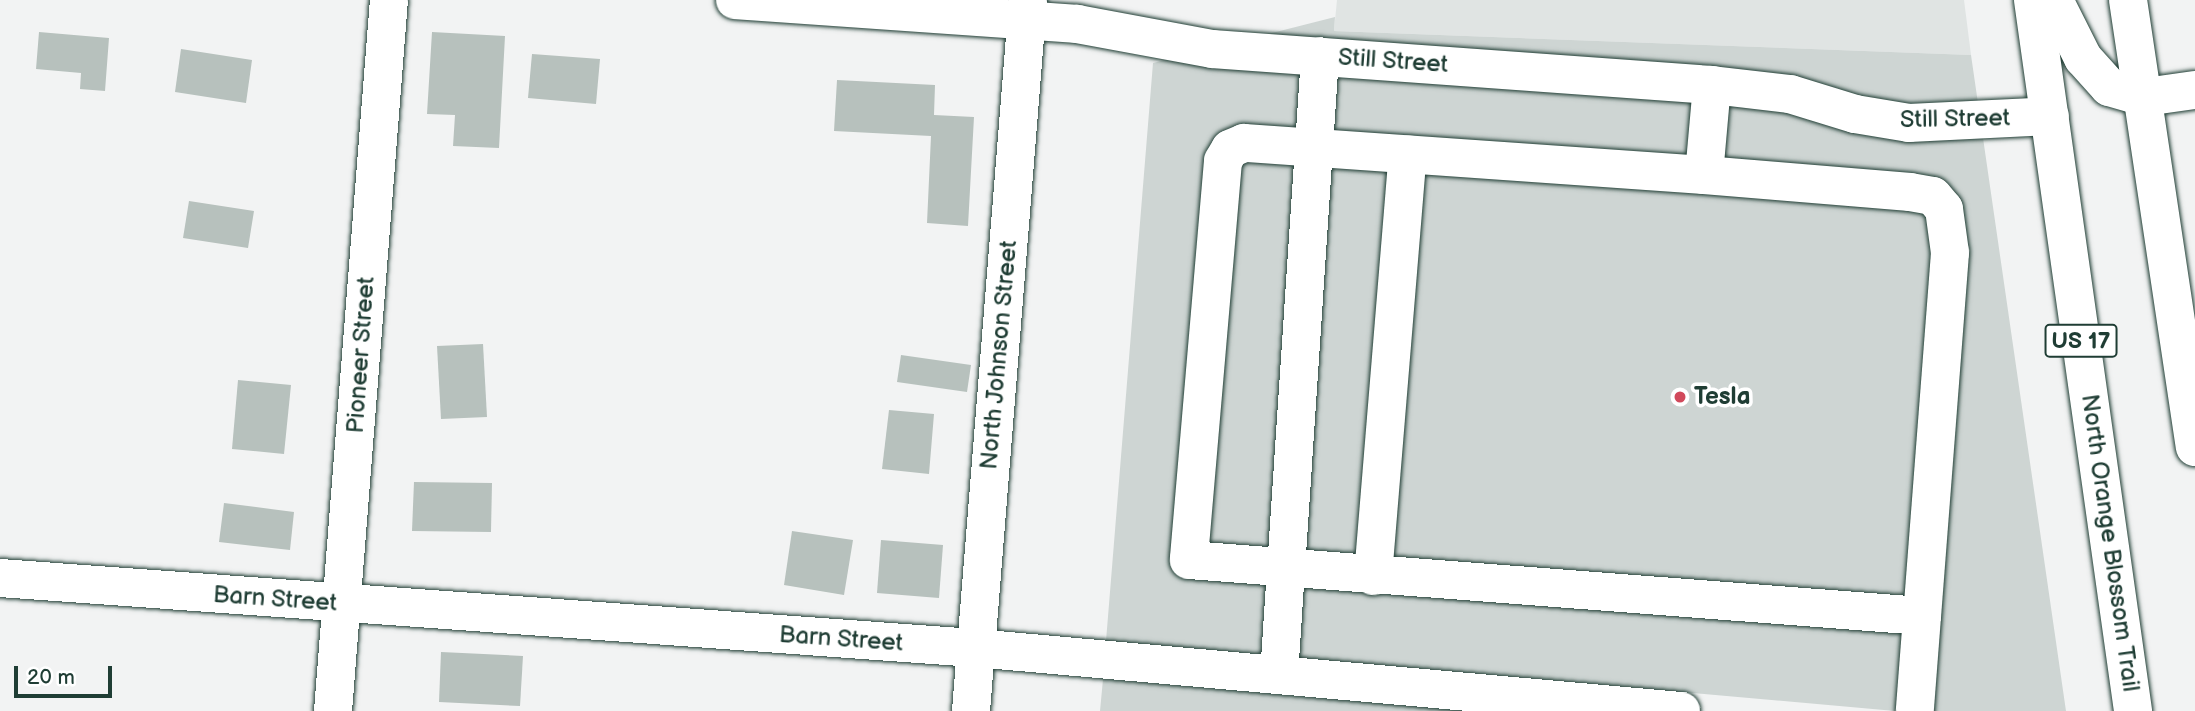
<!DOCTYPE html>
<style>
body{margin:0}
#map{position:relative;width:2195px;height:711px;overflow:hidden;background:#f2f3f3;font-family:"Balsamiq Sans",sans-serif}
div>[style]{position:absolute}
[style*='--x']{left:calc(var(--x)*1px);top:calc(var(--y)*1px);width:calc(var(--w)*1px);rotate:calc(var(--a)*1deg)}
.built>*{inset:0;background:#e0e4e3}
.green>*{inset:0;background:#ced5d3}
.building>*{inset:0;background:#b7c1bd}
.roads{filter:drop-shadow(0 0 2px #1f3d34) drop-shadow(0 0 2px #1f3d34)}
.minor>*{height:38px;margin:-19px;padding:0 19px;transform-origin:19px;border-radius:19px;background:#fff}
.major>*{height:38px;margin:-19px;padding:0 19px;transform-origin:19px;border-radius:19px;background:#fff}
.dots>*{width:19px;height:19px;translate:-50% -50%;box-sizing:border-box;border:4px solid #fff;border-radius:50%}
span{translate:-50% -50%;white-space:nowrap;text-align:center;line-height:1.15;-webkit-text-stroke:7px #fff;paint-order:stroke}
.shield-label span{padding:2px 5px;background:#fff;border:2px solid;border-radius:5px;-webkit-text-stroke-width:0}
.shield-label{font-size:23px;color:#1f3d34;font-weight:700}
.street-label{font-size:24px;color:#1f3d34}
.poi-label{font-size:24px;color:#1f3d34;font-weight:700}
.left{translate:0 -50%;text-align:left}
.scale{position:absolute;left:14px;top:666px;width:98px;height:32px;box-sizing:border-box;border:4px solid #1f3d34;border-top:0;padding-left:9px;font-size:21px;line-height:24px;white-space:nowrap;color:#1f3d34;-webkit-text-stroke:5px #fff;paint-order:stroke}
</style>
<div id="map">
<div class="built">
<div style="clip-path:polygon(1337px 0,1964px 0,1971px 55px,1334px 31px)"></div>
</div>
<div class="green">
<div style="clip-path:polygon(1335px 17px,1334px 31px,1971px 55px,2066px 711px,1895px 711px,1106px 641px,1153px 63px)"></div>
<div style="clip-path:polygon(1103px 679px,1468px 711px,1100px 711px)"></div>
</div>
<div class="building">
<div style="clip-path:polygon(39px 32px,109px 38px,105px 91px,80px 89px,81px 73px,36px 69px)"></div>
<div style="clip-path:polygon(432px 32px,505px 36px,499px 148px,453px 146px,455px 115px,427px 114px)"></div>
<div style="clip-path:polygon(181px 49px,252px 60px,246px 103px,175px 92px)"></div>
<div style="clip-path:polygon(532px 54px,600px 59px,596px 104px,528px 98px)"></div>
<div style="clip-path:polygon(837px 80px,935px 85px,934px 115px,974px 117px,968px 226px,927px 223px,931px 136px,834px 131px)"></div>
<div style="clip-path:polygon(189px 201px,254px 211px,248px 248px,183px 238px)"></div>
<div style="clip-path:polygon(483px 344px,487px 417px,441px 419px,437px 346px)"></div>
<div style="clip-path:polygon(901px 355px,971px 365px,967px 392px,897px 382px)"></div>
<div style="clip-path:polygon(238px 380px,291px 385px,284px 454px,232px 449px)"></div>
<div style="clip-path:polygon(889px 410px,934px 414px,929px 474px,882px 469px)"></div>
<div style="clip-path:polygon(414px 482px,492px 483px,491px 532px,412px 531px)"></div>
<div style="clip-path:polygon(224px 503px,294px 512px,290px 550px,219px 542px)"></div>
<div style="clip-path:polygon(792px 531px,853px 540px,844px 595px,784px 585px)"></div>
<div style="clip-path:polygon(881px 540px,943px 545px,939px 598px,877px 593px)"></div>
<div style="clip-path:polygon(441px 652px,523px 656px,520px 706px,439px 702px)"></div>
</div>
<div class="roads">
<div class="minor">
<div style="--x:735;--y:0;--w:343;--a:4"></div>
<div style="--x:1077;--y:24;--w:137;--a:10.5"></div>
<div style="--x:1212;--y:49;--w:501;--a:4.12"></div>
<div style="--x:1712;--y:85;--w:79;--a:6.6"></div>
<div style="--x:1790;--y:94;--w:68;--a:17.1"></div>
<div style="--x:1855;--y:114;--w:55;--a:9.5"></div>
<div style="--x:1909;--y:123;--w:141;--a:-2.8"></div>
<div style="--x:1712;--y:85;--w:90;--a:95.1"></div>
<div style="--x:1704;--y:175;--w:207;--a:4.7"></div>
<div style="--x:1910;--y:192;--w:23;--a:10"></div>
<div style="--x:1933;--y:196;--w:17;--a:50"></div>
<div style="--x:1944;--y:209;--w:44;--a:82.2"></div>
<div style="--x:1950;--y:253;--w:459;--a:94.4"></div>
<div style="--x:2145;--y:97;--w:50;--a:-8"></div>
<div style="--x:1704;--y:175;--w:461;--a:-176"></div>
<div style="--x:1244;--y:143;--w:15;--a:157"></div>
<div style="--x:1230;--y:149;--w:14;--a:120"></div>
<div style="--x:1223;--y:161;--w:400;--a:94.9"></div>
<div style="--x:1189;--y:560;--w:735;--a:4.37"></div>
<div style="--x:1373;--y:576;--w:423;--a:-85.3"></div>
<div style="--x:0;--y:578;--w:978;--a:4.11"></div>
<div style="--x:975;--y:648;--w:709;--a:5.1"></div>
<div style="--x:1279;--y:675;--w:620;--a:-86.21"></div>
<div style="--x:333;--y:711;--w:713;--a:-85.5"></div>
<div style="--x:971;--y:711;--w:713;--a:-85.42"></div>
</div>
<div class="major">
<div style="--x:2033;--y:0;--w:718;--a:81.99"></div>
<div style="--x:2054;--y:0;--w:65;--a:63.4"></div>
<div style="--x:2083;--y:58;--w:39;--a:48"></div>
<div style="--x:2109;--y:87;--w:37;--a:16"></div>
<div style="--x:2128;--y:0;--w:452;--a:81.5"></div>
</div>
</div>
<div class="dots">
<div style="left:1680px;top:397px;background:#d1495b"></div>
</div>
<div class="shield-label">
<span style="left:2081px;top:341px">US 17</span>
</div>
<div class="street-label">
<span style="left:1393px;top:61px;rotate:4deg">Still Street</span>
<span style="left:1955px;top:119px;rotate:-1deg">Still Street</span>
<span style="left:361px;top:355px;rotate:-86deg">Pioneer Street</span>
<span style="left:999px;top:355px;rotate:-85deg">North Johnson Street</span>
<span style="left:2110px;top:543px;rotate:82deg">North Orange Blossom Trail</span>
<span style="left:275px;top:599px;rotate:4deg">Barn Street</span>
<span style="left:841px;top:639px;rotate:4deg">Barn Street</span>
</div>
<div class="poi-label">
<span class="left" style="left:1694px;top:397px">Tesla</span>
</div>
<div class="scale">20 m</div>
</div>
